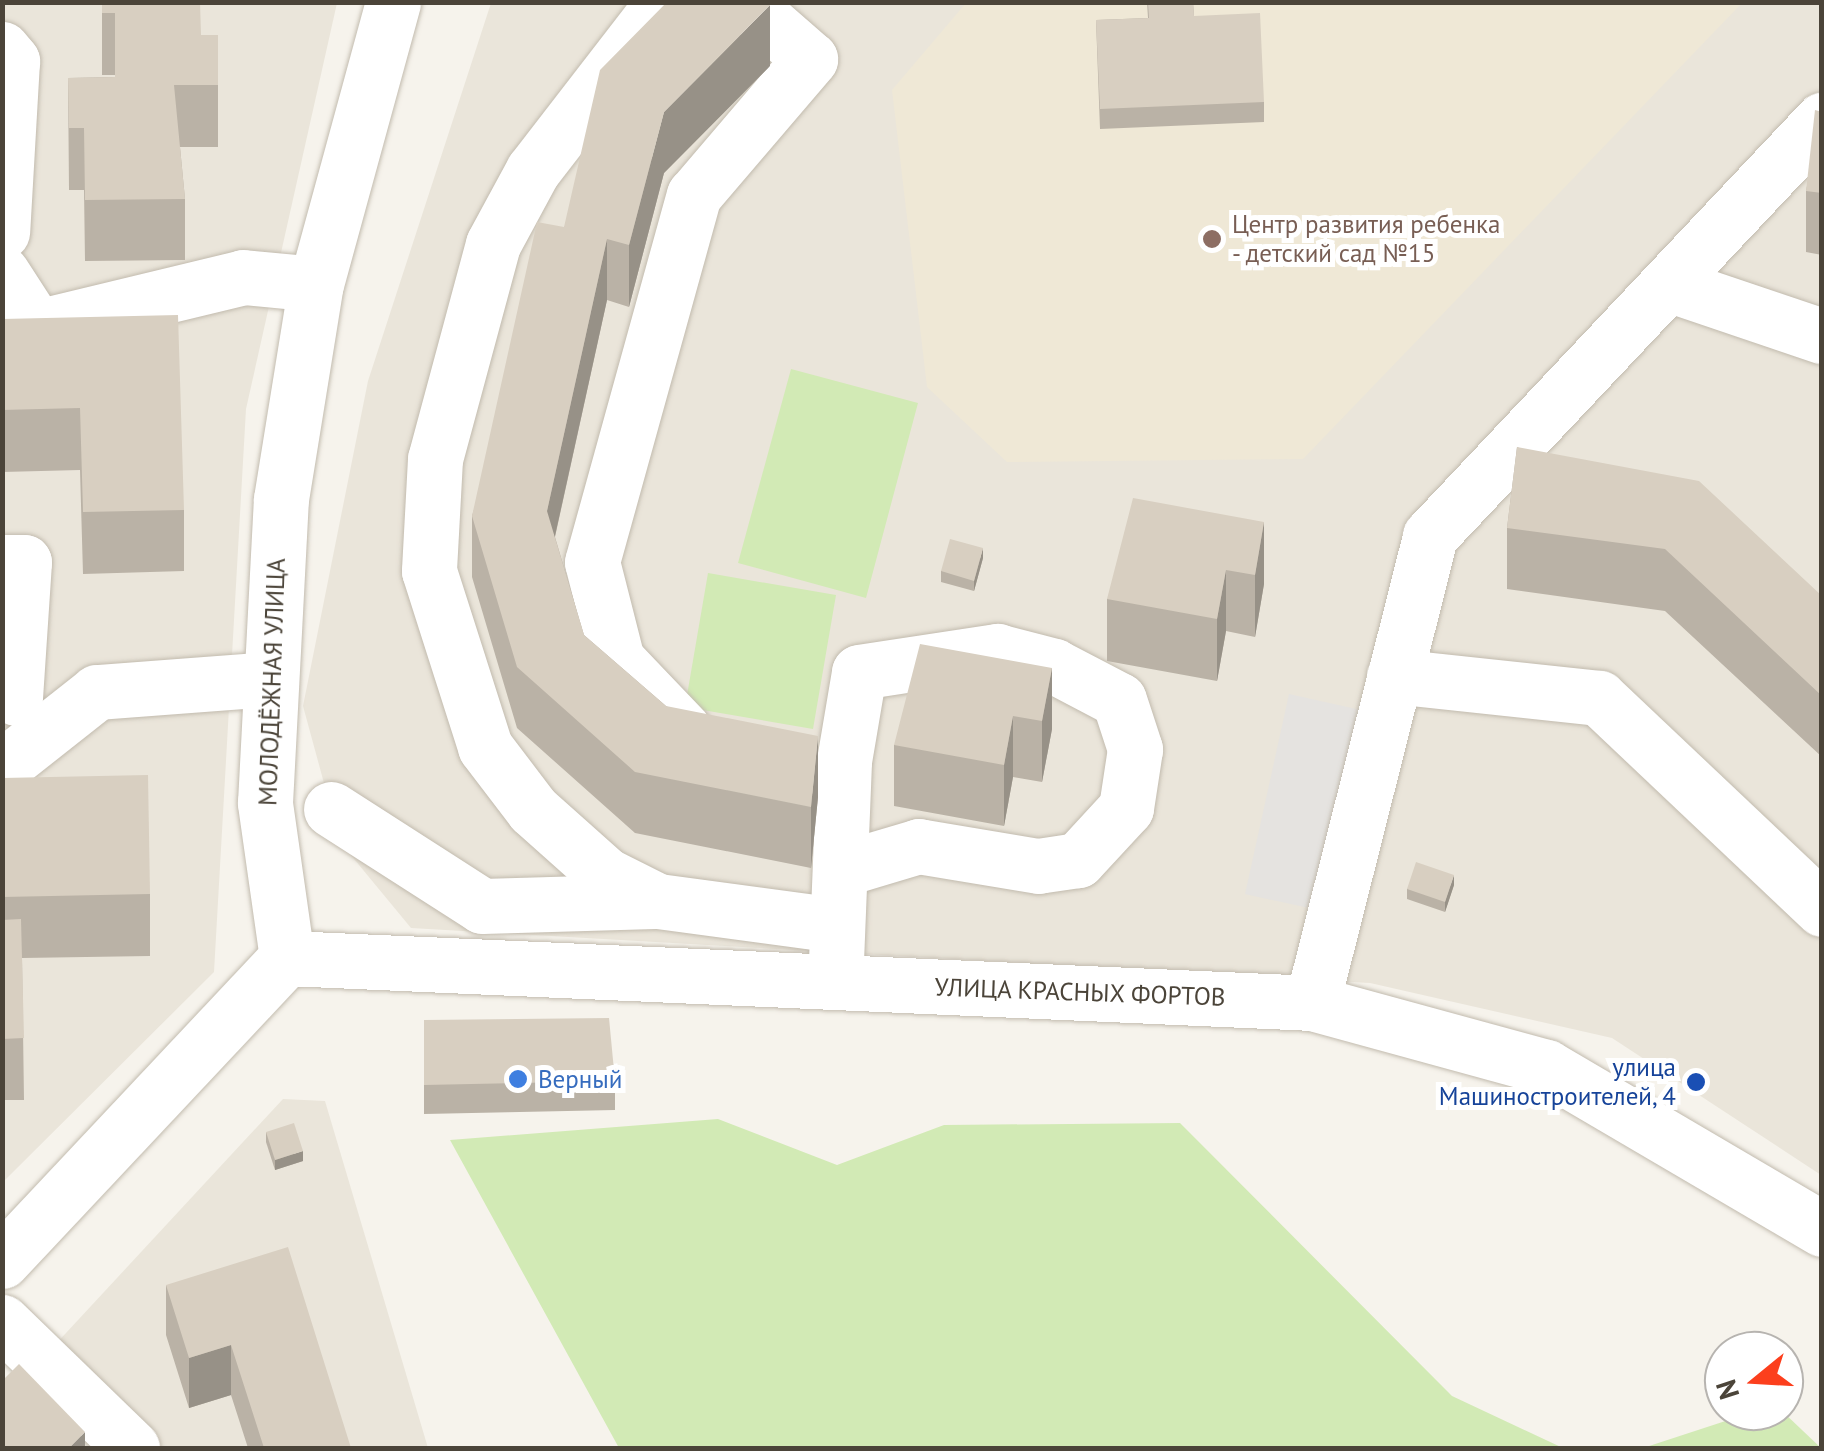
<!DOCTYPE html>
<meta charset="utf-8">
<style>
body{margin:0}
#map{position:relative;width:1824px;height:1451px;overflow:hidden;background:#f6f3ec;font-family:"PT Sans",sans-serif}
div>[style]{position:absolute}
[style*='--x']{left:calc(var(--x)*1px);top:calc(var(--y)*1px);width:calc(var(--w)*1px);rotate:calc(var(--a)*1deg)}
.residential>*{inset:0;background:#eae5da}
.education>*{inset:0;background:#efe8d6}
.green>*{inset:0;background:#d2eab5}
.parking>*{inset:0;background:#e5e3e0}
.roads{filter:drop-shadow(0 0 2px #c2bbae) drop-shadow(0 0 2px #c2bbae)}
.minor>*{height:55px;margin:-27.5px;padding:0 27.5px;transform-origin:27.5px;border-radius:27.5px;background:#fff}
.wall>*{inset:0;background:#bab2a6}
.shaded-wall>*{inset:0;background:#979187}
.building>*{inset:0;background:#d8cfc1}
.dots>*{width:28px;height:28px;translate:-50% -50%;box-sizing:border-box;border:5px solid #fff;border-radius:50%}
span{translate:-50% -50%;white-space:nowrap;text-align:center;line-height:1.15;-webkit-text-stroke:10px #fff;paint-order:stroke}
.education-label{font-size:25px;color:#785e54}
.left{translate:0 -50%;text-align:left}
.street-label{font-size:25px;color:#4b4439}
.transit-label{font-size:25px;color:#164399}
.right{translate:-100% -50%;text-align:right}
.shop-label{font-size:25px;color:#366cbe}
.frame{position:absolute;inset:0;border:5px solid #4b4439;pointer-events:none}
.north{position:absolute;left:1704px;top:1331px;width:100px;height:100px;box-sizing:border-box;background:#fff;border:2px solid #b7b4b0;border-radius:50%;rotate:252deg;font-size:28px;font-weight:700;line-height:40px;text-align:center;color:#4b4439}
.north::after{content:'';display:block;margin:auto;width:35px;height:45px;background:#fc3f1d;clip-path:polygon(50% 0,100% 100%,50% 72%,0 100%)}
</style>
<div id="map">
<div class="residential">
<div style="clip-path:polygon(3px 3px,337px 3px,246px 409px,214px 972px,3px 1182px)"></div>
<div style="clip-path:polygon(491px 3px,1821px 3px,1821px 1175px,1612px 1038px,1370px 983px,411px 928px,340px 842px,303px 706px,368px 381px)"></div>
<div style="clip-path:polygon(283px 1099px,325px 1101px,428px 1448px,3px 1448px,2px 1402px)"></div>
</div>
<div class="education">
<div style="clip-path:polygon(966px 3px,1742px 3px,1303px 459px,1007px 462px,927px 387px,892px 90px)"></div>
</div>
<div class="green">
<div style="clip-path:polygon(791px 369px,918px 403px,866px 598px,738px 563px)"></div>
<div style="clip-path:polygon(708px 573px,836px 595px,813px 729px,685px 707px)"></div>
<div style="clip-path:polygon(718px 1119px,837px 1165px,944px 1125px,1180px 1123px,1452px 1396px,1563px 1448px,619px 1448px,450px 1140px)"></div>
<div style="clip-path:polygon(1756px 1411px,1782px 1411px,1821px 1448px,1643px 1448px)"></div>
</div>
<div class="parking">
<div style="clip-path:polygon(1289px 694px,1374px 713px,1332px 913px,1245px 894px)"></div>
</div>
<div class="roads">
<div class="minor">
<div style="--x:663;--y:2;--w:212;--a:127.7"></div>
<div style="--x:533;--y:170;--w:84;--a:118.4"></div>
<div style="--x:493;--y:244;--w:223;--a:105.1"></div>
<div style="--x:435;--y:459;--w:112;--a:93.1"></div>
<div style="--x:429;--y:571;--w:185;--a:72.3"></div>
<div style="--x:485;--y:747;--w:79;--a:52.7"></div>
<div style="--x:533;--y:810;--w:98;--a:41.7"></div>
<div style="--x:606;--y:875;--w:58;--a:26.6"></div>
<div style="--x:658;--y:901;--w:180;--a:7.7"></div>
<div style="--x:2;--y:49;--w:16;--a:50"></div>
<div style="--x:12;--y:61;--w:171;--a:93.3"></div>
<div style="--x:2;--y:273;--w:64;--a:57.1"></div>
<div style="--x:37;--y:327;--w:212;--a:-13.6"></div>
<div style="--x:243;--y:277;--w:73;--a:5.5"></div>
<div style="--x:1674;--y:286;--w:156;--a:18.7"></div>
<div style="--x:2;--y:562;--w:22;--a:0"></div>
<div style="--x:24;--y:562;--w:136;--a:93.8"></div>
<div style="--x:1394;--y:676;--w:206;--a:6.1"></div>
<div style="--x:1599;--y:698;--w:307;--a:43.4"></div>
<div style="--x:684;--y:730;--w:97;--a:-133.7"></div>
<div style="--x:617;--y:660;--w:101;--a:-104.3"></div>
<div style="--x:592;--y:562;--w:381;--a:-74.5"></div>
<div style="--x:694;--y:195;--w:179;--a:-49.5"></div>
<div style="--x:810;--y:59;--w:86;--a:-138.8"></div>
<div style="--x:2;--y:767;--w:121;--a:-38.3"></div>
<div style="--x:97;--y:692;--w:171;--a:-4.3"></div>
<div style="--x:331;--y:809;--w:179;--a:32.7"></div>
<div style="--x:482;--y:906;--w:172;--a:-1.7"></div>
<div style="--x:287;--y:958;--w:1026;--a:2.51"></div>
<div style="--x:1312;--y:1003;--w:243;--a:15.3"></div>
<div style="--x:1546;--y:1067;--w:320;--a:30.4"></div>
<div style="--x:287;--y:958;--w:157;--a:-98.1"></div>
<div style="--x:265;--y:803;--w:304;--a:-87"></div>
<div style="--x:281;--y:499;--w:218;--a:-80.8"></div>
<div style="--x:316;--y:284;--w:292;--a:-74.7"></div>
<div style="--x:836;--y:961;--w:200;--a:-87.7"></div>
<div style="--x:844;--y:761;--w:90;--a:-80.4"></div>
<div style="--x:859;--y:672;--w:140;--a:-8.7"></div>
<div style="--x:997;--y:651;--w:59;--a:14.7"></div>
<div style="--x:1054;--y:666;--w:73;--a:27.6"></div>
<div style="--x:1119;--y:700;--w:52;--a:71.9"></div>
<div style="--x:1135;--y:749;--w:60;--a:98.7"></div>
<div style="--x:1126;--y:808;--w:71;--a:132.7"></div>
<div style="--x:1078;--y:860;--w:40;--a:171.5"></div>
<div style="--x:1038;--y:866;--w:121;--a:-170.5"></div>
<div style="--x:919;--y:846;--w:80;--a:163.4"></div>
<div style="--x:1312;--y:1003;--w:482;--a:-75.8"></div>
<div style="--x:1430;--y:536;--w:572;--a:-46.7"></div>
<div style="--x:2;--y:1261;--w:416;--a:-46.8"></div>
<div style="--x:2;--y:1322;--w:181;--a:44.1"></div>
</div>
</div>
<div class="wall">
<div style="clip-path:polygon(102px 2px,201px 35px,218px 35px,218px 147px,180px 147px,185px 199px,185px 260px,85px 261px,84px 190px,69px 190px,68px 78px,115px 77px,115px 75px,102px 75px)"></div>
<div style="clip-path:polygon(1147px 2px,1193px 2px,1194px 16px,1264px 102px,1264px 122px,1100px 129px,1096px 20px,1148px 18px)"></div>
<div style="clip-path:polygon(770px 66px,664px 173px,629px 307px,607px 300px,555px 537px,584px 635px,666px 706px,818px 797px,811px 868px,635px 833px,517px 728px,472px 577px,472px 516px,564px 227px)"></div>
<div style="clip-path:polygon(1822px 112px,1822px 255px,1806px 252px,1806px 191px)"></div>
<div style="clip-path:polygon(2px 319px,184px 510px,184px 571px,83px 574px,80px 470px,2px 472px)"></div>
<div style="clip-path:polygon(1517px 447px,1822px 596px,1822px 757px,1665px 611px,1507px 589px,1507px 528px)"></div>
<div style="clip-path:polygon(1264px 522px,1264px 584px,1255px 637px,1226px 631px,1217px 681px,1107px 661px,1107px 599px)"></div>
<div style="clip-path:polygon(983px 558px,974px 591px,941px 582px,941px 571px)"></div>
<div style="clip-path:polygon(1052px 668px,1052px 729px,1042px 782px,1013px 777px,1004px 826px,894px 806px,894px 745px)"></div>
<div style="clip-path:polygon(2px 778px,150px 894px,150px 956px,22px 958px,24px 1100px,2px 1100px)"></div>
<div style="clip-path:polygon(1454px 885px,1445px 912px,1407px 899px,1407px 889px)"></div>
<div style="clip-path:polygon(424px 1020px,615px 1081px,615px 1110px,424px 1114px)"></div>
<div style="clip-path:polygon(266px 1132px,303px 1161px,275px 1170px,266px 1142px)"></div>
<div style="clip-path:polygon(166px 1285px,351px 1448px,248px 1448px,231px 1395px,189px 1408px,166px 1335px)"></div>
</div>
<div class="shaded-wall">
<div style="clip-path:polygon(770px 5px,770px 66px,664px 173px,629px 307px,629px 245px,664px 112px)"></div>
<div style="clip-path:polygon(607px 239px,607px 300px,547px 572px,547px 511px)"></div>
<div style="clip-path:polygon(1264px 522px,1264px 584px,1255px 637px,1255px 575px)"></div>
<div style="clip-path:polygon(983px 548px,983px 558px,974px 591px,974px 581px)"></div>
<div style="clip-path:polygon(1226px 570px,1226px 631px,1217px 681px,1217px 619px)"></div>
<div style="clip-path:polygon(1052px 668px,1052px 729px,1042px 782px,1042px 721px)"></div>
<div style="clip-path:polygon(1013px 716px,1013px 777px,1004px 826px,1004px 765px)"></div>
<div style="clip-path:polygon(818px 736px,818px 797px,811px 868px,811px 807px)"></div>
<div style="clip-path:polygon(1454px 875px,1454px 885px,1445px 912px,1445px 902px)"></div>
<div style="clip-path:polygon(303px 1151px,303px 1161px,275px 1170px,275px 1160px)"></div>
<div style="clip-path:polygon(231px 1345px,231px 1395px,189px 1408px,189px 1358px)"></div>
<div style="clip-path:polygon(85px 1432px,85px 1448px,69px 1448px)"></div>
</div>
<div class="building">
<div style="clip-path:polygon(102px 2px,200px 2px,201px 35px,218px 35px,218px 85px,174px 85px,185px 199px,85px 200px,84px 128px,69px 128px,68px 78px,115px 77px,115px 13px,102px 13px)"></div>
<div style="clip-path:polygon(667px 2px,767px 2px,770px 5px,664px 112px,629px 245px,607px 239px,547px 511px,584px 635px,666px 706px,818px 736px,811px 807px,635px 772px,517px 667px,472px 516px,537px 222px,564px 227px,600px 70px)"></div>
<div style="clip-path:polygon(1148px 2px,1193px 2px,1194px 16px,1260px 13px,1264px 102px,1100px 109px,1096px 20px,1149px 18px)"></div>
<div style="clip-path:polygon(1815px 110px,1822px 112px,1822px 193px,1806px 191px)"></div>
<div style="clip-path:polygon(178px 315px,184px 510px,83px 512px,80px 408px,2px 410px,2px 319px)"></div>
<div style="clip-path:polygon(1517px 447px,1699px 481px,1822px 596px,1822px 696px,1665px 549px,1507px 528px)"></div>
<div style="clip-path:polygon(1133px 498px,1264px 522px,1255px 575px,1226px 570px,1217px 619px,1107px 599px)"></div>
<div style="clip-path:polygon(950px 539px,983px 548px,974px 581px,941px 571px)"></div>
<div style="clip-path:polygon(920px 644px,1052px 668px,1042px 721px,1013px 716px,1004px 765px,894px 745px)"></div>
<div style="clip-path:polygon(148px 775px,150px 894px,2px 897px,2px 778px)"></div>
<div style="clip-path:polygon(1416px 862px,1454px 875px,1445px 902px,1407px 889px)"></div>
<div style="clip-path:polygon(21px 919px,24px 1038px,2px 1039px,2px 920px)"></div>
<div style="clip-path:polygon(609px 1018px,615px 1081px,424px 1085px,424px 1020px)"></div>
<div style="clip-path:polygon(294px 1123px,303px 1151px,275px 1160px,266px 1132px)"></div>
<div style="clip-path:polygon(288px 1247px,351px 1448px,264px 1448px,231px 1345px,189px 1358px,166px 1285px)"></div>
<div style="clip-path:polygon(19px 1364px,85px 1432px,69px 1448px,2px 1448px,2px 1381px)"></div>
</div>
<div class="dots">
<div style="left:1212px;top:239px;background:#8d6e63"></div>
<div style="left:518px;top:1079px;background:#3f7fe0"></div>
<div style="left:1696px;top:1082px;background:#1a4fb4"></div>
</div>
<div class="education-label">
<span class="left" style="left:1232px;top:239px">Центр развития ребенка<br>- детский сад №15</span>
</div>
<div class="street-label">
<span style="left:272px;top:682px;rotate:-88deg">МОЛОДЁЖНАЯ УЛИЦА</span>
<span style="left:1080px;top:992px;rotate:2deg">УЛИЦА КРАСНЫХ ФОРТОВ</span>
</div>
<div class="transit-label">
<span class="right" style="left:1676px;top:1082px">улица<br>Машиностроителей, 4</span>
</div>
<div class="shop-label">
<span class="left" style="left:538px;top:1079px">Верный</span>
</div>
<div class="frame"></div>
<div class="north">N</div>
</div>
